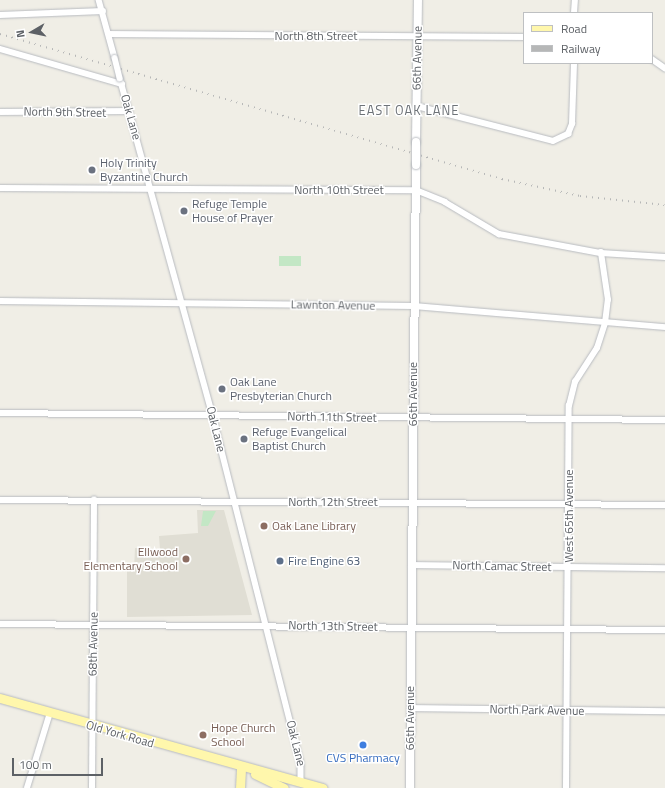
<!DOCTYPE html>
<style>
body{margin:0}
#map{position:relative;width:665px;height:788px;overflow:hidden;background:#f0eee6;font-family:"Titillium Web",sans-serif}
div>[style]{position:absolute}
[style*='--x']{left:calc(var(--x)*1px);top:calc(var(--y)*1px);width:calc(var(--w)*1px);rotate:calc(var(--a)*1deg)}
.education>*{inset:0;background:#e0ded4}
.green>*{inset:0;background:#c3e7c5}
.roads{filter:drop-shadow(0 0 1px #b8bbc0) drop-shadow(0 0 1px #b8bbc0)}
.street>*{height:5.5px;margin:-2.75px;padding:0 2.75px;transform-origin:2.75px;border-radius:2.75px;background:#fff}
.secondary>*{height:8px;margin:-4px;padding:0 4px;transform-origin:4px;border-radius:4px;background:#fff}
.primary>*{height:9px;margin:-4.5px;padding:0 4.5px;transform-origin:4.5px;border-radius:4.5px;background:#fff7ac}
.rail>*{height:2px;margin-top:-1px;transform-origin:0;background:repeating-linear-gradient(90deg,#b6b7b7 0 1px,transparent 0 6px)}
.bridges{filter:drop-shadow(0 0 1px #b8bbc0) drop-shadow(0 0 1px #b8bbc0)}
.street-bridge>*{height:5.5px;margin:-2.75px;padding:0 2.75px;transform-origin:2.75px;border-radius:2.75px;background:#fff}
.secondary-bridge>*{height:8px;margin:-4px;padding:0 4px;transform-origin:4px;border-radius:4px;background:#fff}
.dots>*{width:11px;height:11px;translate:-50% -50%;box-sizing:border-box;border:2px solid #fff;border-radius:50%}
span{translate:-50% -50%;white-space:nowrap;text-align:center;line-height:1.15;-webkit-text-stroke:3px #fff;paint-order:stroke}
.street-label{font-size:12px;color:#5d6166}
.worship-label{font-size:12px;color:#5b616d}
.left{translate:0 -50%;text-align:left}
.education-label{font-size:12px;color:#785e54}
.right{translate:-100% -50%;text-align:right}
.service-label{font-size:12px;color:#4e5e75}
.shop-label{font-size:12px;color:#366cbe}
.neighbourhood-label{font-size:13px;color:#6e7378;letter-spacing:1px}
.legend{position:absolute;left:523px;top:12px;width:130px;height:52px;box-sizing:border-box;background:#fff;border:1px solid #bec0c2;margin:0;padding:5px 7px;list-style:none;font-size:12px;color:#5d6166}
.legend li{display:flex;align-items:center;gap:8px;height:20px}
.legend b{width:20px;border:1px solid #bec0c2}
.north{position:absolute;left:12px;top:12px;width:40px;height:40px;-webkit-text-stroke:3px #fff;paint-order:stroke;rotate:261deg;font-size:11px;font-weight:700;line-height:16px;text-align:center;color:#5d6166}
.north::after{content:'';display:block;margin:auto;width:14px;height:18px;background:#5d6166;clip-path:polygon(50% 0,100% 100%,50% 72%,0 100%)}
.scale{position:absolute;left:12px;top:758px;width:91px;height:18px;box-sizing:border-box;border:2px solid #5d6166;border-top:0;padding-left:5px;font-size:12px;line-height:14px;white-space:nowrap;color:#5d6166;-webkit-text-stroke:3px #fff;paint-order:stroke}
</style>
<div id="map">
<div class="education">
<div style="clip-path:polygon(197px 510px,224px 510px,252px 615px,127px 617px,127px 569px,134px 569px,135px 548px,160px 549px,159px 536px,198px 533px)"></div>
</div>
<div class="green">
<div style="clip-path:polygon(279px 256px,301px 256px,301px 266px,279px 266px)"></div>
<div style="clip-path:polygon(203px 511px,216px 511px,208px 526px,201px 526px)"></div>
</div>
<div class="roads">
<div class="street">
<div style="--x:99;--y:0;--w:60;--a:74.6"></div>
<div style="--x:574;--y:13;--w:13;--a:-86"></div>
<div style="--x:0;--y:15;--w:103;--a:-2.2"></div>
<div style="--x:109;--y:34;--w:415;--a:0.4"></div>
<div style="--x:0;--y:49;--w:127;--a:16"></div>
<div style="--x:652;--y:59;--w:16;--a:35"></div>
<div style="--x:120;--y:78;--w:351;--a:74.6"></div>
<div style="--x:213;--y:416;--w:359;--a:75.8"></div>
<div style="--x:301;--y:764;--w:18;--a:90"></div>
<div style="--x:417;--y:106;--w:140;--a:14.4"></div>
<div style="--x:553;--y:141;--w:17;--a:-25"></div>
<div style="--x:568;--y:134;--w:11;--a:-68"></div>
<div style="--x:572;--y:124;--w:61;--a:-88.1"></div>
<div style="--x:0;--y:112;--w:129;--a:-0.4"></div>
<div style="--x:0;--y:188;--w:416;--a:0.3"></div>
<div style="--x:416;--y:190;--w:31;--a:22"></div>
<div style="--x:445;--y:202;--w:63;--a:30.7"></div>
<div style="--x:499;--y:234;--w:104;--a:10.6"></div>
<div style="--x:601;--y:253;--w:64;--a:3.6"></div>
<div style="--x:0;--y:301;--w:414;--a:0.7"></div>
<div style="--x:414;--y:306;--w:252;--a:4.8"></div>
<div style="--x:0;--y:413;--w:665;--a:0.6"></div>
<div style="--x:0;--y:500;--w:665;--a:0.43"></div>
<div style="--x:411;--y:565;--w:254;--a:0.7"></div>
<div style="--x:0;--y:624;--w:665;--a:0.52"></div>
<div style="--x:410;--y:708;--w:255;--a:0.7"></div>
<div style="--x:27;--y:788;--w:78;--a:-73"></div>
<div style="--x:92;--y:788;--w:288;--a:-89.6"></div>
<div style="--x:566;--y:788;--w:382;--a:-89.6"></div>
<div style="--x:569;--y:406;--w:25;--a:-76"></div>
<div style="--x:575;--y:382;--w:40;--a:-57.1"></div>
<div style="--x:597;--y:348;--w:26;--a:-72"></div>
<div style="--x:605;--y:323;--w:23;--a:-83"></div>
<div style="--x:608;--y:300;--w:48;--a:-98.5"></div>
</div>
<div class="secondary">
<div style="--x:416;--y:142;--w:142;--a:-89.2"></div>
<div style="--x:410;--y:788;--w:623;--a:-89.45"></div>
</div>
<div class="primary">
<div style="--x:0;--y:698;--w:335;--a:15.6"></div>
<div style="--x:255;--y:774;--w:32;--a:26"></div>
<div style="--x:240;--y:788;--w:20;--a:-87"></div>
</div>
</div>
<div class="rail">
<div style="--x:0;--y:34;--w:523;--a:16.11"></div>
<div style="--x:502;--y:179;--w:80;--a:12.3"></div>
<div style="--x:580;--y:196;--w:85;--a:6"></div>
</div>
<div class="bridges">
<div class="street-bridge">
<div style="--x:115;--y:58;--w:21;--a:76"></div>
</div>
<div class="secondary-bridge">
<div style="--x:416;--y:165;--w:23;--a:-90"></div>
</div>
</div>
<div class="dots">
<div style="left:92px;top:170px;background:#6b7280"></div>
<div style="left:184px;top:211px;background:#6b7280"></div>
<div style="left:222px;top:389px;background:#6b7280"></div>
<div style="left:244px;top:439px;background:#6b7280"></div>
<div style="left:264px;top:526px;background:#8d6e63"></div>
<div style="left:186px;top:559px;background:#8d6e63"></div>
<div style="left:280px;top:561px;background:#5c6f8a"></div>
<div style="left:203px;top:735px;background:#8d6e63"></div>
<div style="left:363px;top:745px;background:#3f7fe0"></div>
</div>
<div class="street-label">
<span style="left:316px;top:36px">North 8th Street</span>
<span style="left:417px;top:58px;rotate:-89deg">66th Avenue</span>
<span style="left:65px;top:112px;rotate:1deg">North 9th Street</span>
<span style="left:131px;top:117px;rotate:74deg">Oak Lane</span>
<span style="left:339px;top:190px">North 10th Street</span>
<span style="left:333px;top:305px;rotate:1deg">Lawnton Avenue</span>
<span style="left:413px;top:394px;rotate:-90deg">66th Avenue</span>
<span style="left:332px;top:417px;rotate:1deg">North 11th Street</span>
<span style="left:216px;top:429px;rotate:76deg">Oak Lane</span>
<span style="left:333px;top:502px">North 12th Street</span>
<span style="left:569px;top:516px;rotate:-90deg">West 65th Avenue</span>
<span style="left:502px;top:566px;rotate:1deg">North Camac Street</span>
<span style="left:333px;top:626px;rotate:1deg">North 13th Street</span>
<span style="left:93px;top:644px;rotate:-89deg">68th Avenue</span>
<span style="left:537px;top:710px;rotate:1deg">North Park Avenue</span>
<span style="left:410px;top:718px;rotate:-90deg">66th Avenue</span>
<span style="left:120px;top:734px;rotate:16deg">Old York Road</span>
<span style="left:296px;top:743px;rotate:76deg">Oak Lane</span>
</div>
<div class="worship-label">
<span class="left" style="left:100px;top:170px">Holy Trinity<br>Byzantine Church</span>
<span class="left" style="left:192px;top:211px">Refuge Temple<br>House of Prayer</span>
<span class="left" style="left:230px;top:389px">Oak Lane<br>Presbyterian Church</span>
<span class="left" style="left:252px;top:439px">Refuge Evangelical<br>Baptist Church</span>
</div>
<div class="education-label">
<span class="left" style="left:272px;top:526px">Oak Lane Library</span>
<span class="right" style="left:178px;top:559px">Ellwood<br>Elementary School</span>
<span class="left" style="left:211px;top:735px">Hope Church<br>School</span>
</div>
<div class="service-label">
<span class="left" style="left:288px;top:561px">Fire Engine 63</span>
</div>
<div class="shop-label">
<span style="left:363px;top:758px">CVS Pharmacy</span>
</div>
<div class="neighbourhood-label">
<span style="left:409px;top:110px">EAST OAK LANE</span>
</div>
<ul class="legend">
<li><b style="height:5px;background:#fff7ac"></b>Road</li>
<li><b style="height:5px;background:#b6b7b7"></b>Railway</li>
</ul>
<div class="north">N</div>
<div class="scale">100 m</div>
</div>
